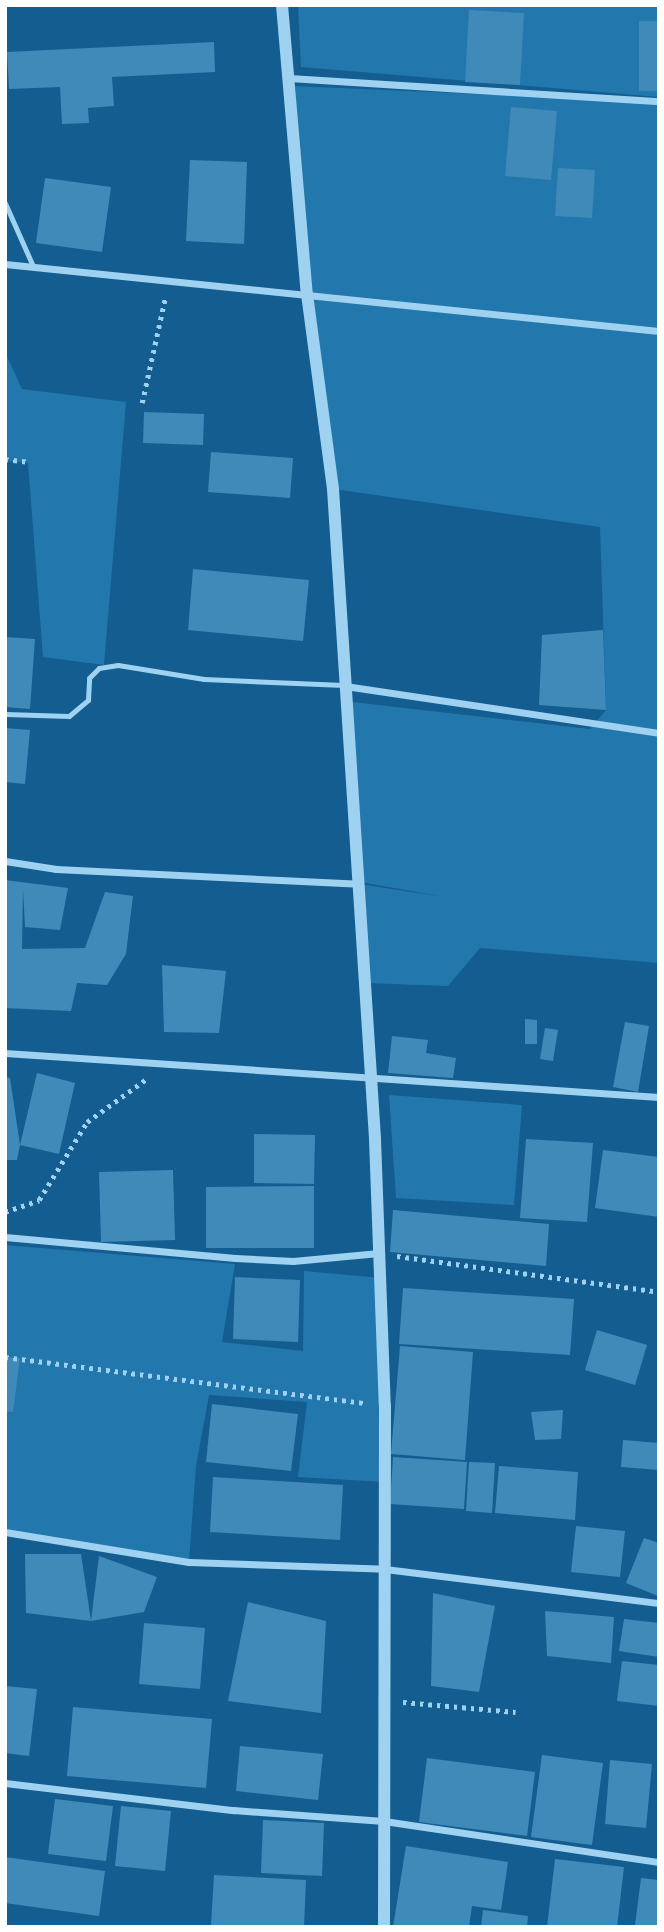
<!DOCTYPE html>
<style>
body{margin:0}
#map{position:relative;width:664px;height:1932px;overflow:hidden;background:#135d90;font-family:Roboto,sans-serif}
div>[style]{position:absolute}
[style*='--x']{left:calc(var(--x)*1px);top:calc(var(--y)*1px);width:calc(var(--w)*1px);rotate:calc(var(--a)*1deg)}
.green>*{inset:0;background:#2277ad}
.building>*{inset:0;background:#408aba}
.path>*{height:4.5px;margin-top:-2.25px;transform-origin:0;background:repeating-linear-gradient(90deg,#9fd1f1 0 3.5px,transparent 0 8.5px)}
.service>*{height:5px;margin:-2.5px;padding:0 2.5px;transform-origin:2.5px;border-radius:2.5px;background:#9fd1f1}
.minor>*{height:7px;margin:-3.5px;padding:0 3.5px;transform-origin:3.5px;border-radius:3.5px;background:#9fd1f1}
.tertiary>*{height:12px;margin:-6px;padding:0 6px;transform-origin:6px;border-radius:6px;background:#9fd1f1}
span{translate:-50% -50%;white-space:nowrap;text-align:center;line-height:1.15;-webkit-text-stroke:5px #135d90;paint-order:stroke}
.frame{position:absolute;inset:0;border:7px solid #fff;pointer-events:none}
</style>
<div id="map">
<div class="green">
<div style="clip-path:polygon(298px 5px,659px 5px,659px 97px,301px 67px)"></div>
<div style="clip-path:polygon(295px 86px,659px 102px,659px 963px,480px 948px,448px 986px,365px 983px,359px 884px,445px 897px,360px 882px,352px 702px,590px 729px,606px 710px,600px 527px,333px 489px,307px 294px)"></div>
<div style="clip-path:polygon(5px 352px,22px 389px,126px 402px,104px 665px,43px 657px,28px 463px,5px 461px)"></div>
<div style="clip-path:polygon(389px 1095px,522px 1105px,514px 1205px,396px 1198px)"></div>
<div style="clip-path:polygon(5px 1245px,235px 1264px,222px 1342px,303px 1351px,304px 1271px,381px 1278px,385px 1482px,298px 1477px,307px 1402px,209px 1395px,196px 1466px,189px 1562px,5px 1532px)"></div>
</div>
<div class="building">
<div style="clip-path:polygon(469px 10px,524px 13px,520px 85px,465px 82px)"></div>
<div style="clip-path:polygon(639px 21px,659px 21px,659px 91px,639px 91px)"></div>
<div style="clip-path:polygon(214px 42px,215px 72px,112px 77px,114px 106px,88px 108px,89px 123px,62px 124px,60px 87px,9px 89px,7px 52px)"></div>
<div style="clip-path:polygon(511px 107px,557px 111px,551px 180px,505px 176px)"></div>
<div style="clip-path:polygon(190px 160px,247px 162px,244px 244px,186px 241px)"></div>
<div style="clip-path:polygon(558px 168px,595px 170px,592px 218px,555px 216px)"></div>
<div style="clip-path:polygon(45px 178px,111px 187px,102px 252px,36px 243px)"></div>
<div style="clip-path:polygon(144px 412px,204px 414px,203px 445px,143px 443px)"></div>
<div style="clip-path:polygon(211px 452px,293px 458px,290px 498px,208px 492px)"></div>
<div style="clip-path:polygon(193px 569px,309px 580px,303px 641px,188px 630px)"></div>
<div style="clip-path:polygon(603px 630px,606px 710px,539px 705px,542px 635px)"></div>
<div style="clip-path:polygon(5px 637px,35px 639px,30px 709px,5px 707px)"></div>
<div style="clip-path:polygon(5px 728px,30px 730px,25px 784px,5px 782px)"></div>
<div style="clip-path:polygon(5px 880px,68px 888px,60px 930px,25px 927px,23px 889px,22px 949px,85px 948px,105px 892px,133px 896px,126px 954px,107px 985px,77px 983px,71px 1011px,5px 1008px)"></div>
<div style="clip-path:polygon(162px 965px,226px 971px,219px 1033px,164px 1032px)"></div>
<div style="clip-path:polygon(525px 1019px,537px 1020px,537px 1044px,525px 1044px)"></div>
<div style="clip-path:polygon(625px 1022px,649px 1026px,638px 1092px,613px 1087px)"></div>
<div style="clip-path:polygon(545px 1028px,558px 1030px,553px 1061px,540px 1059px)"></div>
<div style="clip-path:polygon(392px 1036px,428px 1040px,426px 1053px,456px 1058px,453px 1078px,388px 1073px)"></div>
<div style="clip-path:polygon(37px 1073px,75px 1083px,59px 1154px,20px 1145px)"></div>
<div style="clip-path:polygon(5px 1077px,10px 1078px,20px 1145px,17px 1160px,5px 1160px)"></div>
<div style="clip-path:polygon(254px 1134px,315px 1135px,314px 1184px,254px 1183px)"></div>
<div style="clip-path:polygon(526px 1139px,593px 1143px,587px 1222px,520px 1218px)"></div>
<div style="clip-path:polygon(603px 1150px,659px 1157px,659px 1217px,595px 1208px)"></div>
<div style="clip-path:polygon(173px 1170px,175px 1240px,101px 1242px,99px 1172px)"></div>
<div style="clip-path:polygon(314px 1186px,314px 1248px,206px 1248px,206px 1187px)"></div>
<div style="clip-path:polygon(393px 1210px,549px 1224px,546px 1266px,390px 1252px)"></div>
<div style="clip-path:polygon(235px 1277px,300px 1280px,298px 1342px,233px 1339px)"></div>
<div style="clip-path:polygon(403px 1288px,574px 1299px,570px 1355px,399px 1344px)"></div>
<div style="clip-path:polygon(597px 1330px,647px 1345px,635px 1385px,585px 1370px)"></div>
<div style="clip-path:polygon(400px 1346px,473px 1352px,465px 1460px,391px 1454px)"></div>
<div style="clip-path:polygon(5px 1357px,20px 1358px,13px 1412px,5px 1411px)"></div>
<div style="clip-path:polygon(212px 1404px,298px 1414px,291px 1471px,206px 1462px)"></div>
<div style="clip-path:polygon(563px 1410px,561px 1439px,535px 1440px,531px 1412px)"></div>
<div style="clip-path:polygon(623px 1440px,659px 1443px,659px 1470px,621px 1467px)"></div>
<div style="clip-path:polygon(393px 1457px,467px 1462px,464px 1509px,390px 1504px)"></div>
<div style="clip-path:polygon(469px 1462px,495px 1463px,492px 1513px,466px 1511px)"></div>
<div style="clip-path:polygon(499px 1466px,578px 1472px,575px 1520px,495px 1513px)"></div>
<div style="clip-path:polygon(213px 1477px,343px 1485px,340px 1540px,210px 1532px)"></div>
<div style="clip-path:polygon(576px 1526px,625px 1531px,620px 1577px,571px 1572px)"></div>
<div style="clip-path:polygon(644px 1538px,659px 1543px,658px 1596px,626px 1583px)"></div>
<div style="clip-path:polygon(25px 1554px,81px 1554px,91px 1621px,26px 1613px)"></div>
<div style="clip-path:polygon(99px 1556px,157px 1577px,144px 1612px,91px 1621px)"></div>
<div style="clip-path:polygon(433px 1593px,495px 1606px,479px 1692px,431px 1686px)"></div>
<div style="clip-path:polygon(248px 1602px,326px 1621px,321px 1713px,228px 1701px)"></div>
<div style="clip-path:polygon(545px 1611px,614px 1617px,611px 1663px,547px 1656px)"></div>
<div style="clip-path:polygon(624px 1619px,659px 1623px,659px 1657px,619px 1651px)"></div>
<div style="clip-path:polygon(144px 1623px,205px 1628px,200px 1689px,139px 1684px)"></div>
<div style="clip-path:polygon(622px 1661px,659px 1665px,659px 1706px,617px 1701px)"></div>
<div style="clip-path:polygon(5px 1686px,37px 1689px,29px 1756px,5px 1753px)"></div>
<div style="clip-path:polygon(73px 1707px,212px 1719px,206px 1788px,67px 1776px)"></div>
<div style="clip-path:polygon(240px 1746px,323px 1754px,318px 1800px,236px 1791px)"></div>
<div style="clip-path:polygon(542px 1755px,603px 1763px,592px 1845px,531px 1837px)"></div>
<div style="clip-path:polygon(427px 1758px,535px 1772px,527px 1836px,419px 1822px)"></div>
<div style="clip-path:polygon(610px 1760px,652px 1764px,646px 1828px,605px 1824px)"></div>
<div style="clip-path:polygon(55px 1799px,113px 1806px,106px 1861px,48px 1854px)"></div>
<div style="clip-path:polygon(121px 1806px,171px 1811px,165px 1871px,115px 1866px)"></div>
<div style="clip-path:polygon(263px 1820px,324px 1823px,322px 1876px,261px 1873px)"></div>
<div style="clip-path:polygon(406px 1846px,508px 1862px,501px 1910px,472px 1906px,469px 1927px,393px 1927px)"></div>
<div style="clip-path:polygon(5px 1857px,105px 1871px,99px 1916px,5px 1903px)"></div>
<div style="clip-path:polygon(555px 1859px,624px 1867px,617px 1927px,547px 1927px)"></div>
<div style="clip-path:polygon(214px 1875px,306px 1880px,304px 1927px,211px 1925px)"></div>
<div style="clip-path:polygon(641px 1878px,659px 1880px,659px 1927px,635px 1925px)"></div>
<div style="clip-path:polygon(483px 1910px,528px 1916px,527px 1927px,481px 1927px)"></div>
</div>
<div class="path">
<div style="--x:142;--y:403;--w:107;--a:-77.6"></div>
<div style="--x:5;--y:459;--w:23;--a:7"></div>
<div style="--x:5;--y:1212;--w:36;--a:-19"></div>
<div style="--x:39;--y:1200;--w:92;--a:-58.4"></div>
<div style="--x:87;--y:1122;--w:72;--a:-35.9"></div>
<div style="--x:397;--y:1256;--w:264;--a:7.8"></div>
<div style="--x:5;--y:1357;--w:363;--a:7.3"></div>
<div style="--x:403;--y:1702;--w:113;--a:5.1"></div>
</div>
<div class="service">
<div style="--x:5;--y:203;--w:67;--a:66.1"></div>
<div style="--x:5;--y:714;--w:64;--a:1.8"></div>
<div style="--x:69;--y:716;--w:25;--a:-40"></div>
<div style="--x:88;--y:700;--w:22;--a:-87"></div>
<div style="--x:89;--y:678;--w:14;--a:-45"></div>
<div style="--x:99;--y:668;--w:19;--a:-9"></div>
<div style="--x:118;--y:665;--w:87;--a:9.2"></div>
<div style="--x:204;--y:679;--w:140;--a:2.5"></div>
</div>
<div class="minor">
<div style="--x:289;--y:78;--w:371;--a:3.6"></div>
<div style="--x:5;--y:264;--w:657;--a:5.85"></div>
<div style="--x:345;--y:686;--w:317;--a:8.5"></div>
<div style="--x:5;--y:861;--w:52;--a:8.9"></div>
<div style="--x:56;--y:869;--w:303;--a:2.8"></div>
<div style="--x:5;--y:1053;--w:655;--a:3.85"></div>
<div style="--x:5;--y:1237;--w:231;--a:5.2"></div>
<div style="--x:235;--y:1258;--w:58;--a:3"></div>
<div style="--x:293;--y:1261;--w:86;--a:-5.3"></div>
<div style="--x:5;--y:1532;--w:186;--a:9.3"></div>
<div style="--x:189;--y:1562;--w:196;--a:2"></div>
<div style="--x:385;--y:1569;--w:276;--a:7.1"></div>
<div style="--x:5;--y:1783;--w:230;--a:6.8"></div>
<div style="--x:233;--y:1810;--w:151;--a:4.2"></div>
<div style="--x:384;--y:1821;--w:278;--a:8.5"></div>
</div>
<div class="tertiary">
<div style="--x:282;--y:5;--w:290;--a:85.1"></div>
<div style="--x:307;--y:294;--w:197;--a:82.4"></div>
<div style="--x:333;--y:489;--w:651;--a:86.3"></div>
<div style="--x:375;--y:1139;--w:267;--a:87.9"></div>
<div style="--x:385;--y:1406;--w:521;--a:90.11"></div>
</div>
<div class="frame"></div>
</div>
